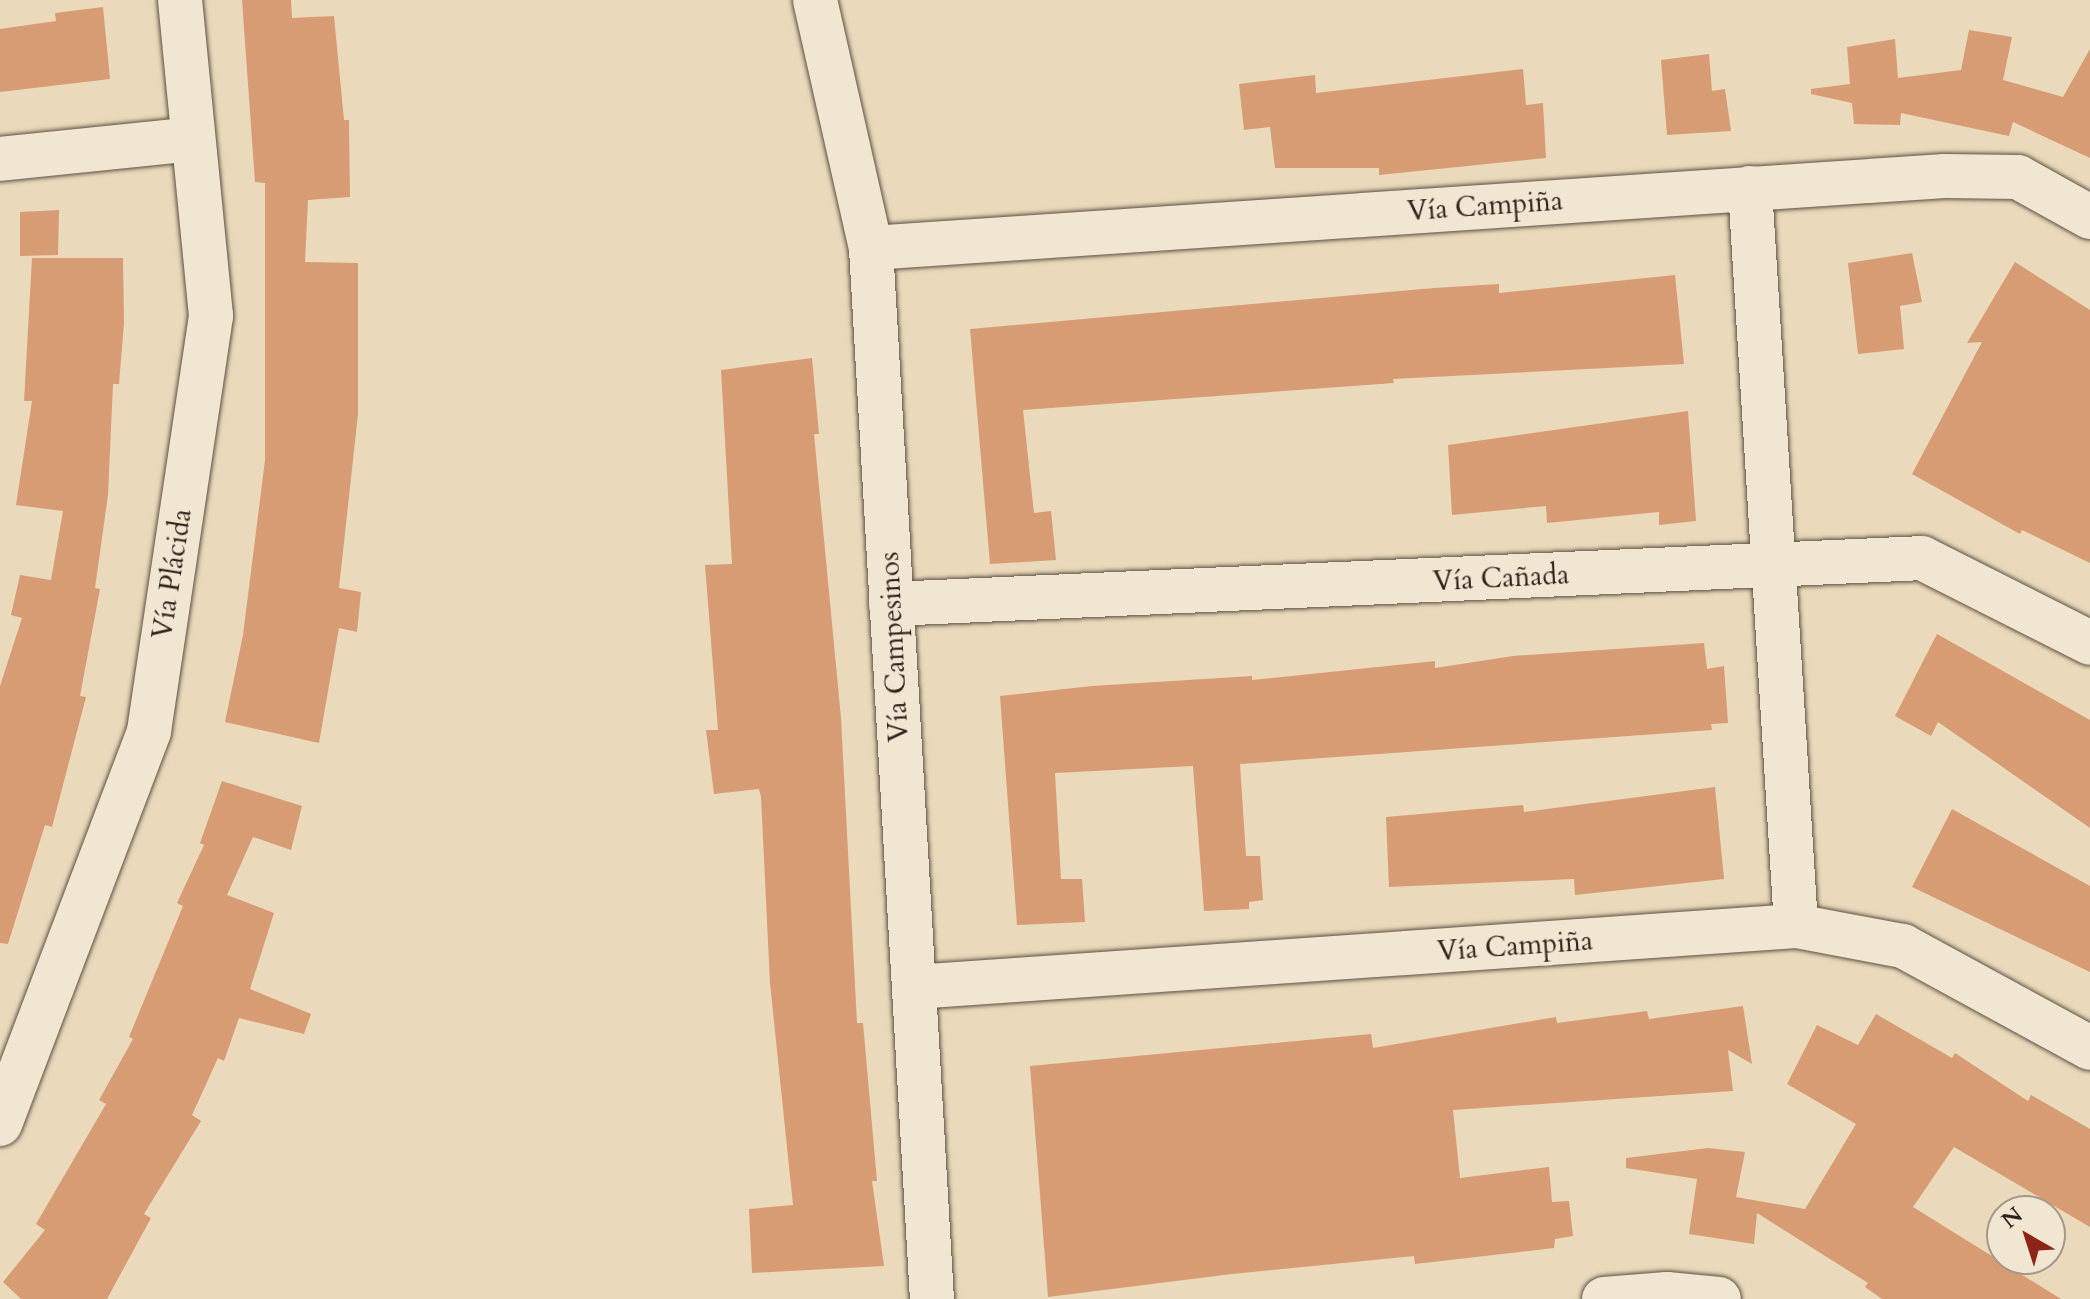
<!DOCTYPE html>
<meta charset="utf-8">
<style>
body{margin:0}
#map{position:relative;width:2090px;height:1299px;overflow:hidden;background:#ead9ba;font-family:Cardo,serif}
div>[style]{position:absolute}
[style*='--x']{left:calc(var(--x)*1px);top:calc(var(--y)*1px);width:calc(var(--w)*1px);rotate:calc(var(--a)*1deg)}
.building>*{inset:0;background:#d79c74}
.roads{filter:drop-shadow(0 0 2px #5d5144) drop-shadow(0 0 2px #5d5144)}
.street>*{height:44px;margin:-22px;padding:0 22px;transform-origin:22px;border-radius:22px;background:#f1e6d2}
span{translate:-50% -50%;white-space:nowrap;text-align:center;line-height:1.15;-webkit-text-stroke:7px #f1e6d2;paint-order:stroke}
.street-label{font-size:28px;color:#2e241c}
.north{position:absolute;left:1986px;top:1195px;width:80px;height:80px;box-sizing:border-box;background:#f1e6d2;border:2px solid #a39889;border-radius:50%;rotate:321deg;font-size:22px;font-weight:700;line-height:32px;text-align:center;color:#2e241c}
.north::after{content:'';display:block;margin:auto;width:28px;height:36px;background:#8f2418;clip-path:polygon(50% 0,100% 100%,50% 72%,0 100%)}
</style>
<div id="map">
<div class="building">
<div style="clip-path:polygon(242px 0,291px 0,292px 18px,334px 16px,344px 120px,349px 120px,350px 197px,308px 200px,305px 262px,358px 263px,358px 414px,339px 588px,361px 592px,357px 632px,339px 628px,319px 743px,225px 722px,243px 635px,265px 460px,265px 183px,255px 182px)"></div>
<div style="clip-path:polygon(103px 7px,110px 79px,0 92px,0 29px,56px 21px,55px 13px)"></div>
<div style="clip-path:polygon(1969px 30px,2012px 37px,2003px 80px,2063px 97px,2090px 49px,2090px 158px,2013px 122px,2009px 136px,1901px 113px,1900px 125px,1854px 124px,1852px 103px,1811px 94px,1811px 89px,1850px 84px,1847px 47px,1895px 39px,1898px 78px,1961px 70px)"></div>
<div style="clip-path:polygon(1709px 54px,1712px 91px,1725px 89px,1731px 131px,1667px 135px,1661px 60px)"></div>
<div style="clip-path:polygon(1523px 69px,1526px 105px,1543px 103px,1546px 158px,1379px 175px,1379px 168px,1275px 168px,1270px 127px,1244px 130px,1239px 84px,1315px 75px,1316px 93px)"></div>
<div style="clip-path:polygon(59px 210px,58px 255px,20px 256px,20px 212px)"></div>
<div style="clip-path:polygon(1912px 253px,1922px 302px,1900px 306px,1904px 349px,1858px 354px,1848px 263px)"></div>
<div style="clip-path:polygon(32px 258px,123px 258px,124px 323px,119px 384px,113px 384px,108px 495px,95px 588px,100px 589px,80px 696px,86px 697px,52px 827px,45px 825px,8px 944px,0 943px,0 686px,22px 618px,11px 615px,20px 575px,51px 580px,63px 511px,16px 505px,32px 401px,24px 401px)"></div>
<div style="clip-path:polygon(2015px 262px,2090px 310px,2090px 563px,2022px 530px,2020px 534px,1912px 474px,1982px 342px,1967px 343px)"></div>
<div style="clip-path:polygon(1675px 275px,1684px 364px,1393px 379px,1394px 383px,1023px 410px,1034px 513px,1051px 511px,1056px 560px,990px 564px,970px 329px,1434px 288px,1499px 284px,1499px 293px)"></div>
<div style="clip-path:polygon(812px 358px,819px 434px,814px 434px,841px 718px,857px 1023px,863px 1023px,877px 1181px,872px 1181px,884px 1266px,752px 1273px,749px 1209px,793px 1205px,770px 983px,761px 797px,759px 789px,714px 794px,706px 730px,718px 730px,705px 565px,732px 564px,721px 370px)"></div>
<div style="clip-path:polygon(1688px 411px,1696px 521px,1659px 525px,1659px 512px,1547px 523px,1546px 506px,1452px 515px,1448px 445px)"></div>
<div style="clip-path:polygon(1937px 634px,2090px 720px,2090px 828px,1938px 722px,1931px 736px,1895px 716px)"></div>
<div style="clip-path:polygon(1704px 643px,1707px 669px,1724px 666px,1728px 723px,1711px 724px,1712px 730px,1240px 764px,1246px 856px,1260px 856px,1263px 900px,1249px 902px,1249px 909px,1204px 911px,1193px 766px,1055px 773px,1061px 879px,1082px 879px,1085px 922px,1017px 925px,1000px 696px,1092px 686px,1252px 676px,1252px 680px,1435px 661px,1435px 668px,1513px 656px)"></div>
<div style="clip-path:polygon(222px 781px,302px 806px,291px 850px,253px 837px,227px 895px,274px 913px,250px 989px,311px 1014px,304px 1034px,239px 1018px,224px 1061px,218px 1058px,192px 1115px,201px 1121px,144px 1214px,151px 1218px,107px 1299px,21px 1299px,3px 1282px,45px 1230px,36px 1224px,106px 1104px,99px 1100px,133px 1039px,129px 1037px,183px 906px,177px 903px,204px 845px,200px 843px)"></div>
<div style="clip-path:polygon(1715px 787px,1724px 879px,1575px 895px,1574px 879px,1389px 887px,1386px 817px,1523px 805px,1524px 812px)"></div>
<div style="clip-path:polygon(1952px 809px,2090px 886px,2090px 972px,1912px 887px)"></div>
<div style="clip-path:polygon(1743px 1006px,1752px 1064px,1728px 1050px,1733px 1091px,1453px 1110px,1460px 1178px,1549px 1167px,1552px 1202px,1569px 1201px,1573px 1236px,1555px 1239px,1554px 1248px,1415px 1264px,1414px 1256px,1232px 1274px,1048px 1297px,1030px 1066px,1371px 1034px,1373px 1048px,1556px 1017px,1557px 1023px,1647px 1011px,1649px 1019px)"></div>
<div style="clip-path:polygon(1876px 1014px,1952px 1058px,1955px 1053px,2028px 1101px,2031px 1095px,2090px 1129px,2090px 1227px,1954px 1147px,1913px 1207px,2061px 1299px,1882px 1299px,1865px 1287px,1868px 1283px,1757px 1213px,1754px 1244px,1689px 1234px,1697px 1179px,1626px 1168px,1626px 1158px,1708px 1148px,1745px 1152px,1736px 1197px,1805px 1209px,1856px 1124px,1787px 1084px,1817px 1025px,1858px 1045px)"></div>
</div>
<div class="roads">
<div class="street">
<div style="--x:815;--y:0;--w:254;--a:77.3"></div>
<div style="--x:871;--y:248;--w:1053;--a:86.68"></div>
<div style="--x:0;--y:159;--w:194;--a:-5.9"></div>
<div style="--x:1750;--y:188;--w:739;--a:86.43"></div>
<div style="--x:871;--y:248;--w:1076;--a:-3.84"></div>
<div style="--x:1945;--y:176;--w:73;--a:0.8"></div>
<div style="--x:2018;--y:177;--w:82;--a:29.1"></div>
<div style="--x:891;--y:604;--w:1032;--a:-2.55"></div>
<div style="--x:1922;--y:558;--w:188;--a:26.8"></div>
<div style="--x:914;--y:987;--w:884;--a:-3.96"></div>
<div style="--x:1796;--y:926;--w:109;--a:10.6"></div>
<div style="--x:1903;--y:946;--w:213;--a:28.6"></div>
<div style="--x:0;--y:1124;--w:420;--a:-69.2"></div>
<div style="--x:149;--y:731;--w:420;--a:-81.5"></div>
<div style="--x:211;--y:316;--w:318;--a:-95.6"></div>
<div style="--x:1604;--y:1299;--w:63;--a:-4.5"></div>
<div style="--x:1667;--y:1294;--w:52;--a:5.5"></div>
</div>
</div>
<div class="street-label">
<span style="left:1485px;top:206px;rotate:-4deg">Vía Campiña</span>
<span style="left:172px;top:574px;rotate:-81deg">Vía Plácida</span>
<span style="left:1501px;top:578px;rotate:-3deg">Vía Cañada</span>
<span style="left:894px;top:647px;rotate:-93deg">Vía Campesinos</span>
<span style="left:1515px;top:946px;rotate:-4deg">Vía Campiña</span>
</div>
<div class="north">N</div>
</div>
